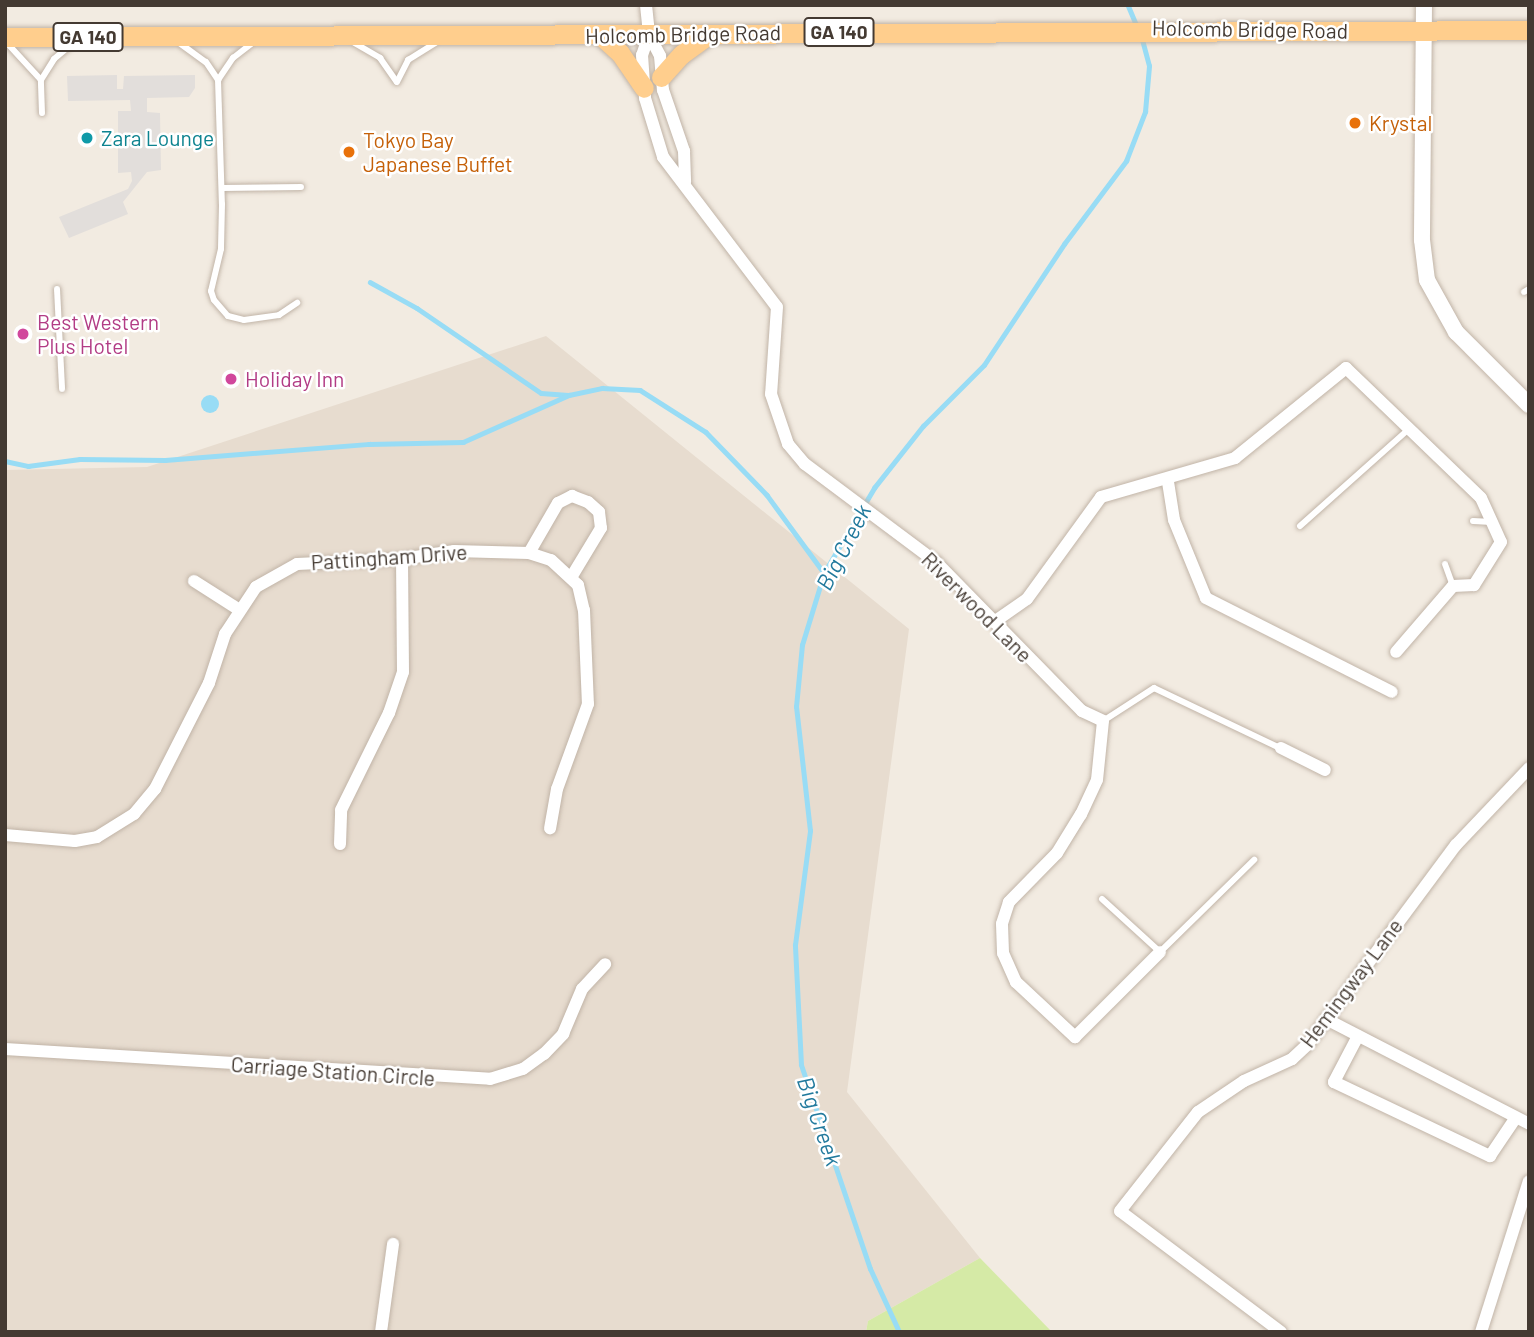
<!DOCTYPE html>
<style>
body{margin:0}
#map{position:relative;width:1534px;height:1337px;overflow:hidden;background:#f2ebe1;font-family:Barlow,sans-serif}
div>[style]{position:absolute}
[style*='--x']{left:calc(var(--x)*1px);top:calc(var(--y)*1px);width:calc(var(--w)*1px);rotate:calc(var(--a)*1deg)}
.residential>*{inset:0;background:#e7dccf}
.green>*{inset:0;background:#d5eaa6}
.parking>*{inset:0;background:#e2dedb}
.water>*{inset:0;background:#98dcf5}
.round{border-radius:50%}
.stream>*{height:4.5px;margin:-2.25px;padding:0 2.25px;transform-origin:2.25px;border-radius:2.25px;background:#98dcf5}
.roads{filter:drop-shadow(0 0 2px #c1b4a7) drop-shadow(0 0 2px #c1b4a7)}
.service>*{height:6px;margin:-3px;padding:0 3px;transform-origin:3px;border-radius:3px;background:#fff}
.minor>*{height:12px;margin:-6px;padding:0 6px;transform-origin:6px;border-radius:6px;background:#fff}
.tertiary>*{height:16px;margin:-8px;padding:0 8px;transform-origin:8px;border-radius:8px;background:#fff}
.primary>*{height:19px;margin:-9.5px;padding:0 9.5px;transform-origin:9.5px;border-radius:9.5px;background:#ffce8d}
.dots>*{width:19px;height:19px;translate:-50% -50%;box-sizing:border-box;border:4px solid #fff;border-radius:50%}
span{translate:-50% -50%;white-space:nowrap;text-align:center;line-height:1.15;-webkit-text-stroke:5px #fff;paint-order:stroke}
.shield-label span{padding:2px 5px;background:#fff;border:2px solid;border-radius:5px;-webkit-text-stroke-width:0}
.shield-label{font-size:19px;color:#443a32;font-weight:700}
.street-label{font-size:21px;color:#443a32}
.food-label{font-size:21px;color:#c56008}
.left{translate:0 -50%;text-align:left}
.culture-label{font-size:21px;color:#0d838f}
.hotel-label{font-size:21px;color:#b23c85}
.water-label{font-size:23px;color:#227a9d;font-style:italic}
.frame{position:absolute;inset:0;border:7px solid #443a32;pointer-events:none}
</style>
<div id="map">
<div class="residential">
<div style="clip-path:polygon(546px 336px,909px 629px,847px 1092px,980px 1258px,868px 1321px,866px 1332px,5px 1332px,5px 470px,147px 467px)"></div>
</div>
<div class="green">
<div style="clip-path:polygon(980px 1258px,1052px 1332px,866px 1332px,868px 1321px)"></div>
</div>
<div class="parking">
<div style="clip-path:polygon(117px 75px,117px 89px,123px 89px,124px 76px,195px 75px,195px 88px,189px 97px,147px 98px,147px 112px,160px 113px,161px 170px,147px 172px,123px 202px,128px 214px,69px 238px,59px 217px,128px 189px,132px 181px,131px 172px,118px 173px,118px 111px,131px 111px,130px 100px,68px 101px,67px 76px)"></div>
</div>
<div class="water">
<div class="round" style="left:201px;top:395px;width:18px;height:18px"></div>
</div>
<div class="stream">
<div style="--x:1128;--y:5;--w:23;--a:67"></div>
<div style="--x:370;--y:282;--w:54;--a:29"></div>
<div style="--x:417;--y:308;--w:150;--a:34.4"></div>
<div style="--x:541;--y:393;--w:27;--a:4"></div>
<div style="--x:5;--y:461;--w:24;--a:12"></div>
<div style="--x:28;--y:466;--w:52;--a:-7.7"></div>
<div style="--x:80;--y:459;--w:85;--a:0.7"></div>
<div style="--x:165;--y:460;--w:205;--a:-4.5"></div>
<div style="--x:369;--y:444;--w:94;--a:-1.2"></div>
<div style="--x:463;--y:442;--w:116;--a:-23.9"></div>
<div style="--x:569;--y:395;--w:34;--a:-12"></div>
<div style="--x:602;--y:388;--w:38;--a:3"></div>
<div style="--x:640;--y:390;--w:78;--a:32.5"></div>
<div style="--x:706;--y:432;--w:88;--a:45.9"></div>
<div style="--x:767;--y:495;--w:97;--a:53.8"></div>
<div style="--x:899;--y:1332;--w:69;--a:-114.7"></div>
<div style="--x:870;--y:1269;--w:215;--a:-108.7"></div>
<div style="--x:801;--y:1065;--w:120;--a:-92.9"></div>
<div style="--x:795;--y:945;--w:115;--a:-82.5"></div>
<div style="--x:810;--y:831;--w:125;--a:-96.4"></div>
<div style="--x:796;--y:707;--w:62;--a:-84.5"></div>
<div style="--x:802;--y:645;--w:75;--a:-73"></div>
<div style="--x:824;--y:573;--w:99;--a:-59.5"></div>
<div style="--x:874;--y:488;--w:79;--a:-51.7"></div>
<div style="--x:923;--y:426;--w:86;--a:-45"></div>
<div style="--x:984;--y:365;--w:145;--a:-56.5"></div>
<div style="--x:1064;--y:244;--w:104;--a:-53.2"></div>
<div style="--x:1126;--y:161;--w:53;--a:-68.8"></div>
<div style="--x:1145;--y:112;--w:46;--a:-85"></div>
<div style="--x:1149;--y:66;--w:30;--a:-105"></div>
</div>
<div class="roads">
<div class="service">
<div style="--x:351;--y:41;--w:34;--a:30"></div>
<div style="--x:380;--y:58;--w:29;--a:55"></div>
<div style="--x:178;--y:42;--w:34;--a:36"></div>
<div style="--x:206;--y:62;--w:22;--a:56"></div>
<div style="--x:218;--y:80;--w:124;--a:88.2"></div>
<div style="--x:222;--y:204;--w:45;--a:91.3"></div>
<div style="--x:221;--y:249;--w:43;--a:103.4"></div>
<div style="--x:211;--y:291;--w:9;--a:72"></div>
<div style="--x:214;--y:300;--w:21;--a:49"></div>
<div style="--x:228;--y:316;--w:16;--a:14"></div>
<div style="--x:244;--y:320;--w:35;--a:-8"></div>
<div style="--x:279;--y:315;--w:22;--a:-34"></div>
<div style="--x:7;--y:43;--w:50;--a:47.4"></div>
<div style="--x:218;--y:80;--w:27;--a:-56"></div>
<div style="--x:233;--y:58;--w:28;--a:-38"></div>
<div style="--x:397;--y:82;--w:25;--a:-63"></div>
<div style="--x:408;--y:60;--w:36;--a:-32"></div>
<div style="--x:42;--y:113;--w:33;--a:-92"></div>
<div style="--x:41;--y:80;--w:25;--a:-58"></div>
<div style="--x:54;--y:59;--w:26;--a:-40"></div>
<div style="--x:222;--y:188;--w:79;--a:-0.7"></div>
<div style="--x:57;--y:289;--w:100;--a:87.1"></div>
<div style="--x:1524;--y:292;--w:6;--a:-31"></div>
<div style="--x:1473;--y:521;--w:19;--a:3"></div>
<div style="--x:1300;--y:526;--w:146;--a:-41.7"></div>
<div style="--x:1445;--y:564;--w:23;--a:70"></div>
<div style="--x:1103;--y:721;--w:61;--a:-32.9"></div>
<div style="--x:1154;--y:688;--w:140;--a:25.5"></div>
<div style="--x:1102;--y:899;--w:79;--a:42.4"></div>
<div style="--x:1160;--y:952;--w:132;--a:-44.4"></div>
</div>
<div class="minor">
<div style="--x:646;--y:5;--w:30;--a:84"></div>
<div style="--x:649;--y:35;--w:24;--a:62"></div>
<div style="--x:660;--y:56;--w:34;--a:85"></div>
<div style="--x:663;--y:90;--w:65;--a:71"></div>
<div style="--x:684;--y:151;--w:31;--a:88"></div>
<div style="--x:649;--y:35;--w:21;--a:109"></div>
<div style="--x:642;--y:55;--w:43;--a:86"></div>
<div style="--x:645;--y:98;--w:62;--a:73"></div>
<div style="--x:663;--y:157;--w:188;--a:52.8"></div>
<div style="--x:777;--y:307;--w:87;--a:93.9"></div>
<div style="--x:771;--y:394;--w:53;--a:71.2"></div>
<div style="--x:788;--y:444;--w:26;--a:50"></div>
<div style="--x:805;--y:464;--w:164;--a:36.8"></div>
<div style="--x:936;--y:562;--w:209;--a:45.6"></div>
<div style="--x:1082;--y:711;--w:23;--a:25"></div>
<div style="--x:1103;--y:721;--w:59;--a:95.8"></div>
<div style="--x:1097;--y:780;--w:38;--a:115"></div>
<div style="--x:1081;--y:814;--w:46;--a:121.6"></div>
<div style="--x:1057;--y:853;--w:69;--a:134.4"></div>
<div style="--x:1009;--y:902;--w:23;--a:108"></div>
<div style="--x:1002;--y:924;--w:29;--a:88"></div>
<div style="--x:1003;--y:953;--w:32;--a:66"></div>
<div style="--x:1016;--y:982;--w:81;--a:43"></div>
<div style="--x:1075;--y:1037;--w:120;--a:-45"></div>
<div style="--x:1168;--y:482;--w:38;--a:81"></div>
<div style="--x:1174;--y:520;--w:84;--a:67.7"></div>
<div style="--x:1206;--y:598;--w:208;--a:26.8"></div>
<div style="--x:529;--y:553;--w:58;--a:-59.9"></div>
<div style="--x:558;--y:503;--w:16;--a:-27"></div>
<div style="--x:572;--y:496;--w:17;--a:21"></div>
<div style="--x:588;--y:502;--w:15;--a:42"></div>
<div style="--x:599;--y:512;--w:16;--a:83"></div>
<div style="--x:601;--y:528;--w:56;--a:121.1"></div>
<div style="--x:194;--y:581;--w:52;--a:32.5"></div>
<div style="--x:994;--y:622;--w:40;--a:-34.9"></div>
<div style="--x:1027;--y:599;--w:126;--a:-54"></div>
<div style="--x:1101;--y:497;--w:140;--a:-16.2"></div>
<div style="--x:1235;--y:458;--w:143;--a:-39"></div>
<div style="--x:1346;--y:368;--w:187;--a:43.9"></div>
<div style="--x:1481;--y:498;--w:48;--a:65.6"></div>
<div style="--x:1501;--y:542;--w:51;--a:122.1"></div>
<div style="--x:1474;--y:585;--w:21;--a:177"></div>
<div style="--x:1453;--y:586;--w:87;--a:130.8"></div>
<div style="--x:1281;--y:748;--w:49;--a:26.6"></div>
<div style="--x:5;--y:835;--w:70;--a:4.9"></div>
<div style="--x:75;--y:841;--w:22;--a:-10"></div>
<div style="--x:97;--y:837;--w:44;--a:-31.9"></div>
<div style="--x:134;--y:814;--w:33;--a:-50"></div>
<div style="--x:155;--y:789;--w:119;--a:-63"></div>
<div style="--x:209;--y:683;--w:52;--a:-71.9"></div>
<div style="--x:225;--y:634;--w:56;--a:-56.6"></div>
<div style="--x:256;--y:587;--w:47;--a:-29.3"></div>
<div style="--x:297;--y:564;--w:105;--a:-2.7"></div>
<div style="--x:402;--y:559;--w:53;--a:-8.7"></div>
<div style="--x:454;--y:551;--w:75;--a:1.5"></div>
<div style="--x:529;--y:553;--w:23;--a:18"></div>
<div style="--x:551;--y:560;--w:37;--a:43"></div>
<div style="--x:578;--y:585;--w:26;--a:77"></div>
<div style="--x:584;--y:610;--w:94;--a:87.6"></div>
<div style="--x:588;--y:704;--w:90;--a:110"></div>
<div style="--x:557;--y:789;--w:40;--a:100"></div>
<div style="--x:340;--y:844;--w:34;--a:-88"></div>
<div style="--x:341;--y:810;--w:108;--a:-63.7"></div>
<div style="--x:389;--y:713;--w:43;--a:-71.1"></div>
<div style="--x:403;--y:672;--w:113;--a:-90.5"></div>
<div style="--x:1326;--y:1019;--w:229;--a:27.3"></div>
<div style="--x:1358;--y:1036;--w:52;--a:117.6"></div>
<div style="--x:1334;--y:1082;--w:173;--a:25.4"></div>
<div style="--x:1490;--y:1156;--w:45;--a:-56"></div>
<div style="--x:5;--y:1049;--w:486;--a:3.5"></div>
<div style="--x:490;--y:1079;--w:34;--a:-17"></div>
<div style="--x:523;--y:1069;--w:26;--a:-36"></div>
<div style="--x:544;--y:1054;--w:28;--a:-46"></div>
<div style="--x:563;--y:1034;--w:49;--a:-67.1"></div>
<div style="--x:582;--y:989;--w:34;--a:-47"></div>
<div style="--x:381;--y:1332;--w:89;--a:-82.2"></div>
<div style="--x:1281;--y:1332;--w:201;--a:-143.1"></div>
<div style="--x:1120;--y:1211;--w:126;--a:-51.8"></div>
<div style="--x:1198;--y:1112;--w:55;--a:-34"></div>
<div style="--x:1244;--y:1081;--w:53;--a:-24.6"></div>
<div style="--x:1292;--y:1059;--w:22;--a:-43"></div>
<div style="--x:1308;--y:1044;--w:248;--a:-53.4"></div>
<div style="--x:1456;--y:845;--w:106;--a:-46.5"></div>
<div style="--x:1481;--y:1332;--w:158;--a:-72.4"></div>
</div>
<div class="tertiary">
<div style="--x:1424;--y:5;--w:235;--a:90.5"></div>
<div style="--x:1422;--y:240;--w:40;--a:82.9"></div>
<div style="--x:1427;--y:280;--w:60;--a:60.9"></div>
<div style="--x:1456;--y:332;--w:103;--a:45"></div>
</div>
<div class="primary">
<div style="--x:600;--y:35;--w:27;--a:42"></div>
<div style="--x:620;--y:53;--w:42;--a:55.6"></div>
<div style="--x:5;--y:37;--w:1524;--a:-0.26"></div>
<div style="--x:661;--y:77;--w:31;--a:-48"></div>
<div style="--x:682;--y:54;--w:34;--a:-36"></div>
</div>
</div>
<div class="dots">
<div style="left:1355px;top:123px;background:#e8710a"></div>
<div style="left:87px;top:138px;background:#0f9aa8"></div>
<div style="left:349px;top:152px;background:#e8710a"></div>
<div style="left:23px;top:334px;background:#d1479c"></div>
<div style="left:231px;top:379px;background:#d1479c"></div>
</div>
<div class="shield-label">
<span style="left:839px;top:32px">GA 140</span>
<span style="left:88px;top:37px">GA 140</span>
</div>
<div class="street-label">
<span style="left:1250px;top:29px;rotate:1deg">Holcomb Bridge Road</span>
<span style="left:683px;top:34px;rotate:-1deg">Holcomb Bridge Road</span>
<span style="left:389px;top:557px;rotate:-4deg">Pattingham Drive</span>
<span style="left:977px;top:607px;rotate:45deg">Riverwood Lane</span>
<span style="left:1351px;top:983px;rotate:-53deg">Hemingway Lane</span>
<span style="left:333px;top:1071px;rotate:4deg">Carriage Station Circle</span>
</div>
<div class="food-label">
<span class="left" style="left:1369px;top:123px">Krystal</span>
<span class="left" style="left:363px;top:152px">Tokyo Bay<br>Japanese Buffet</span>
</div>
<div class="culture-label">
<span class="left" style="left:101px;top:138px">Zara Lounge</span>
</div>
<div class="hotel-label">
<span class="left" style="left:37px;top:334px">Best Western<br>Plus Hotel</span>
<span class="left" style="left:245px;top:379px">Holiday Inn</span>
</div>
<div class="water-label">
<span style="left:843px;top:547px;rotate:-63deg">Big Creek</span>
<span style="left:820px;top:1121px;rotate:71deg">Big Creek</span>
</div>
<div class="frame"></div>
</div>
